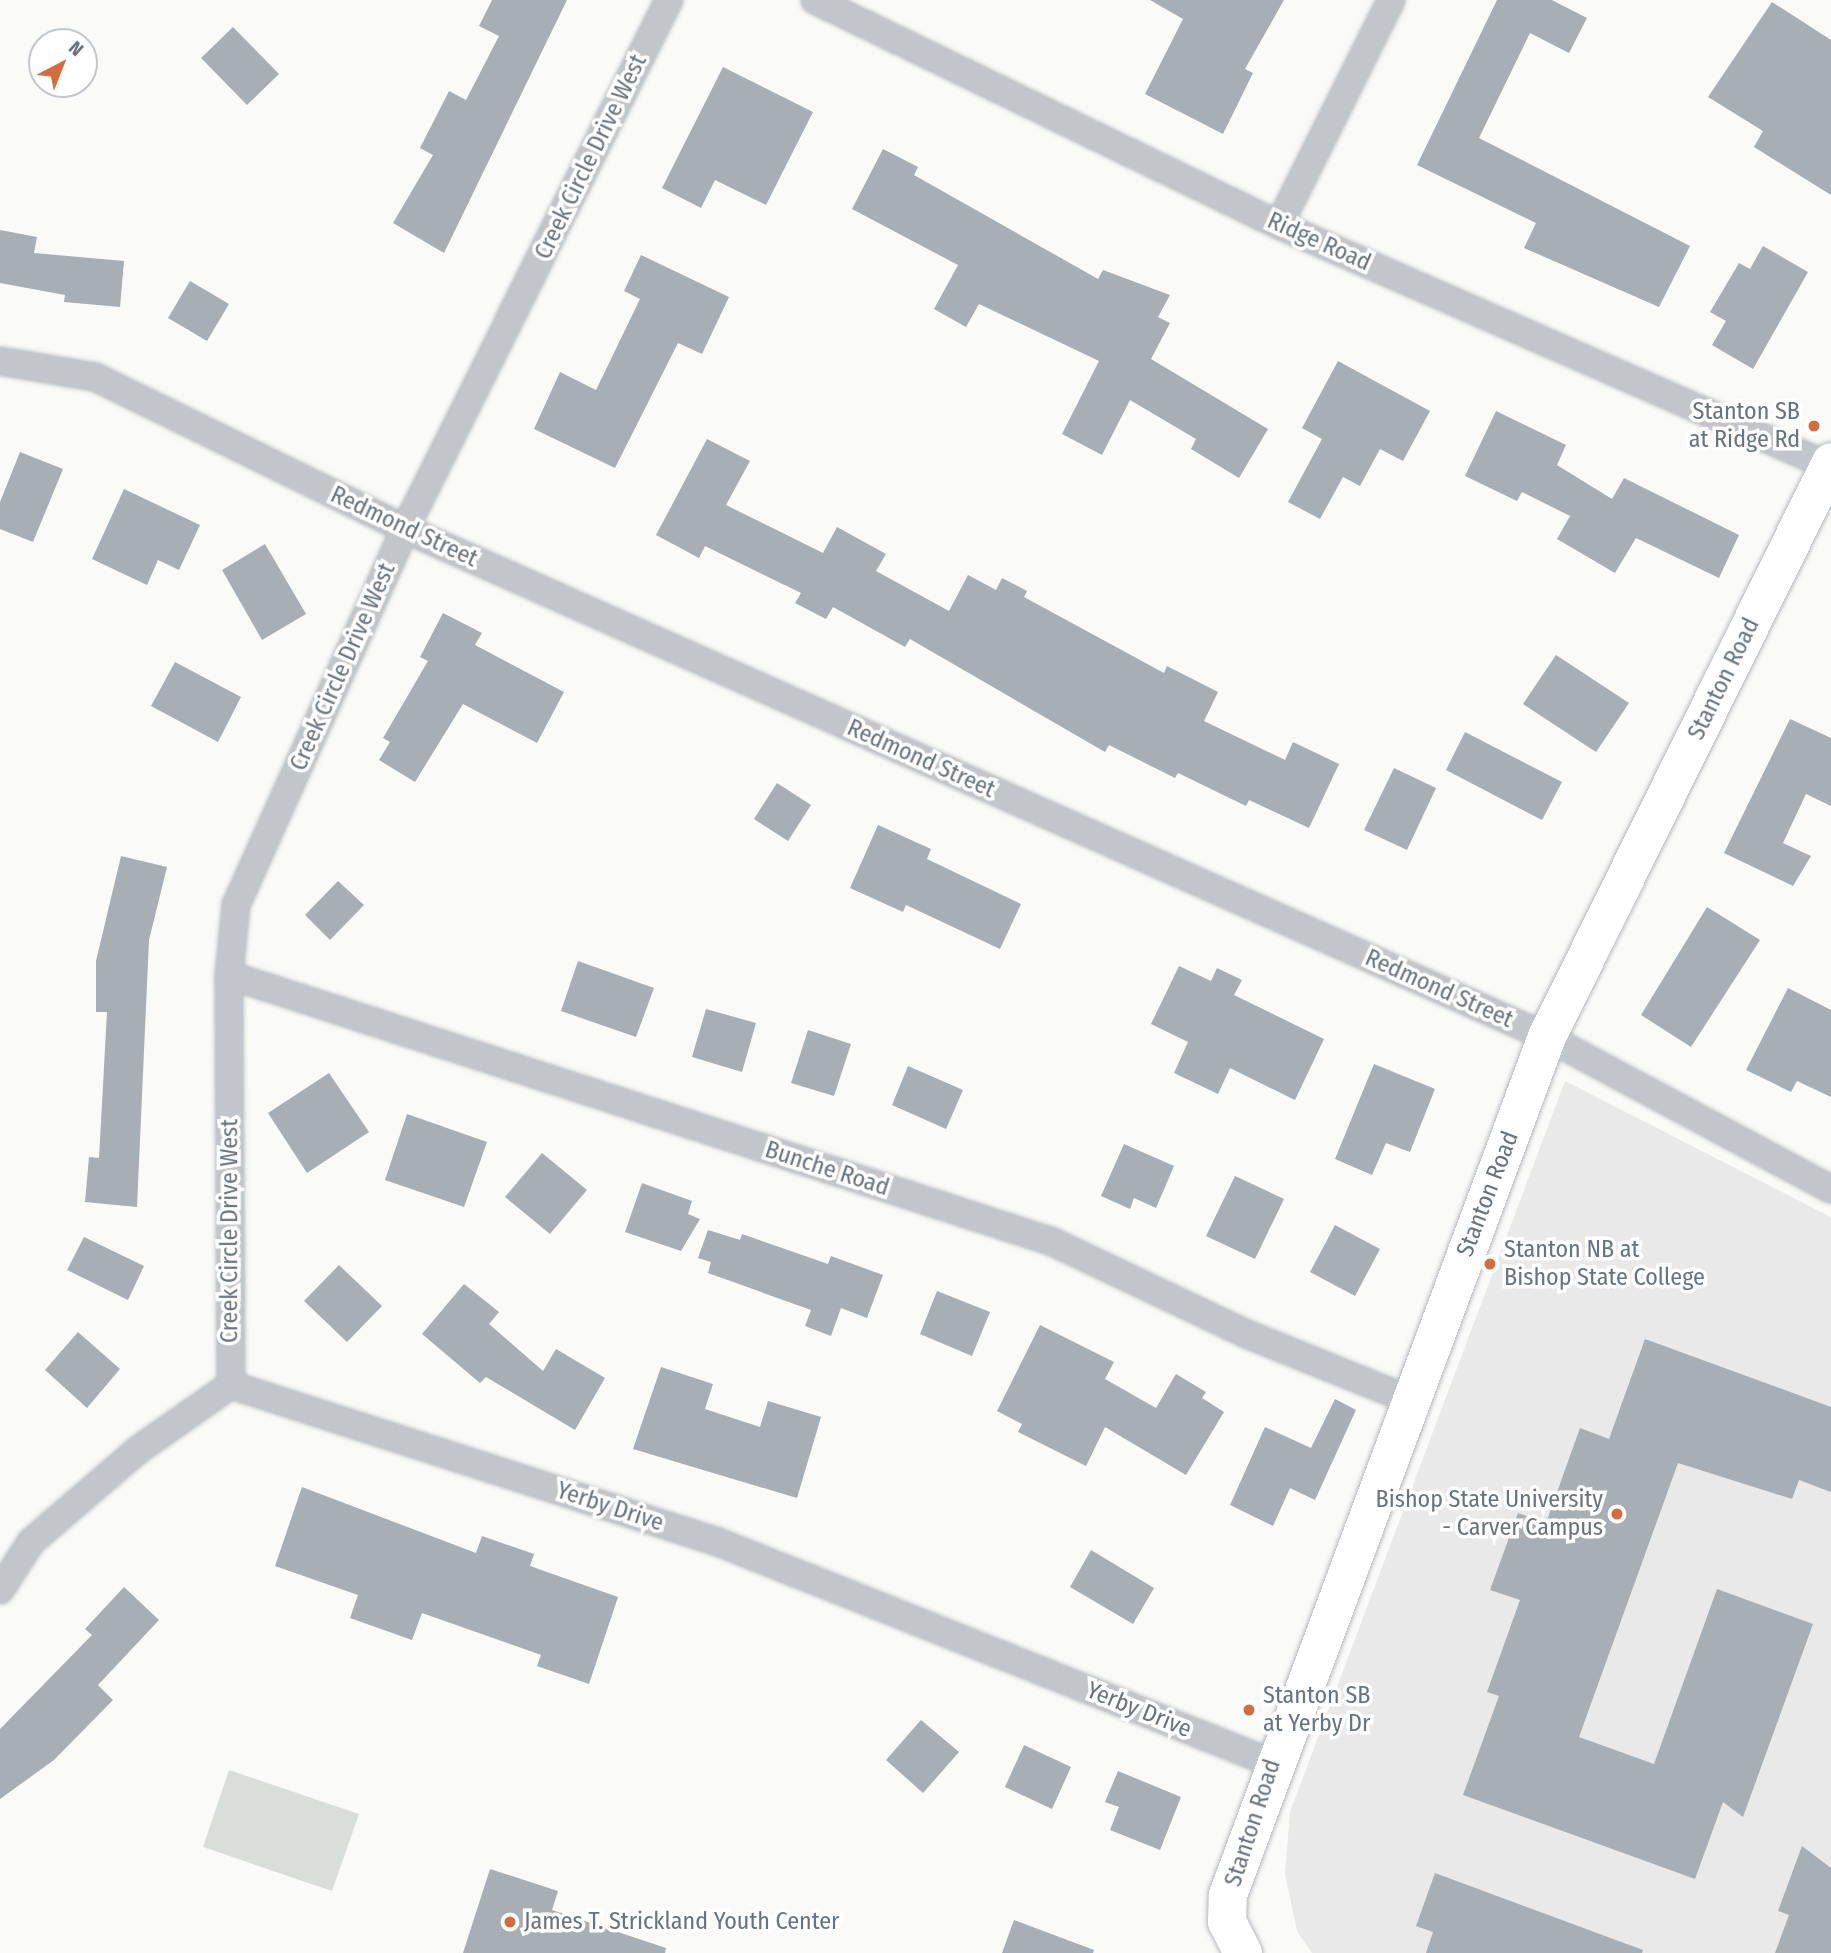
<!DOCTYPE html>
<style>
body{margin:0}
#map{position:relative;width:1831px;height:1953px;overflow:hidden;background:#fafaf8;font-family:"Fira Sans Condensed",sans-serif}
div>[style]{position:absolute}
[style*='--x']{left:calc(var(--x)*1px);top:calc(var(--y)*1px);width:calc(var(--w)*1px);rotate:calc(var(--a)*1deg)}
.built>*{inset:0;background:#e8e9e8}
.green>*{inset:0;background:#daded8}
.building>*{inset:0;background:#a7aeb4}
.roads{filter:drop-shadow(0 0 2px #b4b9be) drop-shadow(0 0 2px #b4b9be)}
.street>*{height:26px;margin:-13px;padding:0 13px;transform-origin:13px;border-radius:13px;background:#c2c5c9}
.secondary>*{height:38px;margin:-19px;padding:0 19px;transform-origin:19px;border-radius:19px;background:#fff}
.dots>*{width:19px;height:19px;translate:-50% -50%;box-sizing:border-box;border:4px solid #fff;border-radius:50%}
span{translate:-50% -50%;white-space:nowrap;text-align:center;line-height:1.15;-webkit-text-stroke:7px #fff;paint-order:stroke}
.street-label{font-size:24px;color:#677480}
.poi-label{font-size:24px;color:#677480}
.right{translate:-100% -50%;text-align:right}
.left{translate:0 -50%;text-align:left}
.north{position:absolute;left:28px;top:28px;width:70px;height:70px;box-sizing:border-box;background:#fff;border:2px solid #c2c7cc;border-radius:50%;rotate:42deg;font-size:19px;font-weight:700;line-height:28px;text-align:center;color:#677480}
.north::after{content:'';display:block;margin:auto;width:24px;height:32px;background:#d46c3e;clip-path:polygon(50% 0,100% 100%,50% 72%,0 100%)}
</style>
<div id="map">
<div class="built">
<div style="clip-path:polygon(1565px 1081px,1831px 1217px,1831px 1953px,1312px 1953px,1297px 1931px,1285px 1874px,1290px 1812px)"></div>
</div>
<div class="green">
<div style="clip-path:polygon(229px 1770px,359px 1814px,332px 1891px,203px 1847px)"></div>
</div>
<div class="building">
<div style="clip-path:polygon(492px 0,567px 0,444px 253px,393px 223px,433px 155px,420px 148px,449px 91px,466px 100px,499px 36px,479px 26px)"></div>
<div style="clip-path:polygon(1150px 0,1284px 0,1245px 69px,1253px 73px,1223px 134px,1145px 94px,1183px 19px)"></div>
<div style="clip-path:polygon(1497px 0,1552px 0,1587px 18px,1569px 53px,1530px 33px,1479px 138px,1690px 246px,1659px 307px,1524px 248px,1536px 223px,1417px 165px)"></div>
<div style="clip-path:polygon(1772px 2px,1831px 40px,1831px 195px,1754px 147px,1763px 131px,1708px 97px)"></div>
<div style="clip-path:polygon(233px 27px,279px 74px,247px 105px,201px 58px)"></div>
<div style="clip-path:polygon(723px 67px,813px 112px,766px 205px,715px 180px,701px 208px,662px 188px)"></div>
<div style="clip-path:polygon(883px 149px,918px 167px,914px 175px,1098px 279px,1103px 270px,1170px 295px,1158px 317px,1170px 323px,1151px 359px,1268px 429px,1239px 478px,1191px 449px,1196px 439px,1130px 400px,1102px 455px,1062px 434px,1099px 361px,979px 304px,966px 327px,934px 309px,958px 265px,852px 209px)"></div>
<div style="clip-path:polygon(0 230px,37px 237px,34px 253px,124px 261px,120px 307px,64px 302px,65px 295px,0 283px)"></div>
<div style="clip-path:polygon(1763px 246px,1808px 272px,1753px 369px,1712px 345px,1726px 321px,1710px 312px,1739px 263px,1750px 269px)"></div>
<div style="clip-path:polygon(641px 255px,729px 297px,702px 354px,678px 343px,615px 468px,534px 429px,560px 372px,596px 390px,640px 299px,624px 291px)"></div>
<div style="clip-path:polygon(190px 281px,229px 304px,207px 341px,168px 318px)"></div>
<div style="clip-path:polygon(1338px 361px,1430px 411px,1403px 461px,1380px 449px,1360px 486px,1343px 477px,1320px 519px,1288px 502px,1322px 439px,1302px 428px)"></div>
<div style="clip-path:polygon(1496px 411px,1566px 445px,1557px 465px,1612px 499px,1624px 478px,1739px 535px,1719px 578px,1636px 538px,1615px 573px,1557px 539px,1570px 516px,1522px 492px,1517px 501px,1465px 476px)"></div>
<div style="clip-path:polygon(707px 439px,750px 461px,726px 505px,823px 553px,837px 527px,886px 554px,876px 571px,949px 611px,968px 575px,996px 590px,1002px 578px,1027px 591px,1024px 597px,1164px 673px,1167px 666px,1218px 692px,1204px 721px,1285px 760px,1293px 742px,1339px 764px,1309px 828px,1249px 800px,1246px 806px,1178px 773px,1175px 778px,1109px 745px,1105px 752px,910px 639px,905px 647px,833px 607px,826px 619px,795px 603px,801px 593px,705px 546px,699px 558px,656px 535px)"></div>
<div style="clip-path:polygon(20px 452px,63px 469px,33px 542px,0 529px,0 502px)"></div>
<div style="clip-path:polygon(124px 489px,200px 525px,179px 570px,158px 560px,147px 585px,92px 559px)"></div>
<div style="clip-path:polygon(265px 544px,306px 614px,262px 640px,222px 570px)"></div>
<div style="clip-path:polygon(443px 613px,482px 633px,475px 645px,564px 692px,537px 743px,463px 704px,415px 782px,379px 760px,390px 742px,383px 738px,428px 661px,420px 657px)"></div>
<div style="clip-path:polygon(1556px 655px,1629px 703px,1596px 752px,1523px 704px)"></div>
<div style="clip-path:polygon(175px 662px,241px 697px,218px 742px,151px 706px)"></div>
<div style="clip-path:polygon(1790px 719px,1831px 738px,1831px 806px,1806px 794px,1783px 843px,1811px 856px,1793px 886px,1724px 853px)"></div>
<div style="clip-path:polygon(1465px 732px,1562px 782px,1542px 820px,1446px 770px)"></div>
<div style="clip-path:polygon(1394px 768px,1436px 788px,1407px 850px,1364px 830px)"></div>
<div style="clip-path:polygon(777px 783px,811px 805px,788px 841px,754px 819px)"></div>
<div style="clip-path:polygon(878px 825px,931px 849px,927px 859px,1021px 904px,1000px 949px,906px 905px,903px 912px,850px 888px)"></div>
<div style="clip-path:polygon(121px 856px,167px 867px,149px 940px,137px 1207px,85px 1202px,89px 1157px,99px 1158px,107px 1012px,96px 1012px,96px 961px)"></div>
<div style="clip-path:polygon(338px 881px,364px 905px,330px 940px,305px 915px)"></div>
<div style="clip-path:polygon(1707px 907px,1760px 940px,1691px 1047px,1641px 1015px)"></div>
<div style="clip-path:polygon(578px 961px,654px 988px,636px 1037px,561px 1011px)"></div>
<div style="clip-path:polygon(1179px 966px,1211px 981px,1217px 968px,1242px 980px,1234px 995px,1324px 1039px,1295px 1100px,1230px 1068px,1218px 1094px,1174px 1073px,1188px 1042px,1151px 1024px)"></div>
<div style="clip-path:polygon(1788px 988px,1831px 1010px,1831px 1097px,1797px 1081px,1791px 1092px,1746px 1070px)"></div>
<div style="clip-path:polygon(706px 1009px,756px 1023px,742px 1072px,692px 1057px)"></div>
<div style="clip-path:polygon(808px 1030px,851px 1044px,834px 1096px,791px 1083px)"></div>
<div style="clip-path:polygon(1374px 1064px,1435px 1089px,1410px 1152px,1386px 1143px,1372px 1175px,1335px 1159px)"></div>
<div style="clip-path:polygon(908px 1066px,963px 1090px,946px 1129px,892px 1105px)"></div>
<div style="clip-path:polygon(329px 1073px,369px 1132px,307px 1173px,268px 1113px)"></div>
<div style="clip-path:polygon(407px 1114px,487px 1142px,464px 1207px,385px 1180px)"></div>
<div style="clip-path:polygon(1124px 1144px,1174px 1166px,1156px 1208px,1134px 1198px,1130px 1209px,1101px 1196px)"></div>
<div style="clip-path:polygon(542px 1153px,587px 1190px,550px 1234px,505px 1197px)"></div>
<div style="clip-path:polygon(1235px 1176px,1284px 1199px,1255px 1259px,1206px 1236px)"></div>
<div style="clip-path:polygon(642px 1183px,692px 1201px,688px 1214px,700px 1219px,681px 1251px,625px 1232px)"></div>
<div style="clip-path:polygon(1335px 1225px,1380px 1249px,1355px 1296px,1310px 1272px)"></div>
<div style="clip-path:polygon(708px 1230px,740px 1240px,742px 1234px,828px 1264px,831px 1256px,883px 1275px,867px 1318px,841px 1308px,831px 1336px,805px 1326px,811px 1310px,708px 1273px,711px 1262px,698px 1258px)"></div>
<div style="clip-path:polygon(84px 1237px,144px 1266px,128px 1300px,67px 1270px)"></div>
<div style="clip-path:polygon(339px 1265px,382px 1306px,347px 1342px,304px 1301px)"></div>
<div style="clip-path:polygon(464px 1284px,499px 1312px,489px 1324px,543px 1371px,556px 1349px,605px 1378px,575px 1430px,486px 1377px,480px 1383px,422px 1334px)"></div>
<div style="clip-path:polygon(937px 1291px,990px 1312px,972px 1356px,920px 1334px)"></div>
<div style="clip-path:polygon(1040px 1325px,1114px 1362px,1105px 1379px,1156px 1408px,1176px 1374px,1206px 1392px,1202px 1398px,1224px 1412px,1186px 1475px,1105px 1427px,1086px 1466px,1018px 1432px,1022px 1424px,997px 1411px)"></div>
<div style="clip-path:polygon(78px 1332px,120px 1369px,87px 1408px,45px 1370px)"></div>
<div style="clip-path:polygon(1645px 1339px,1831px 1407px,1831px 1492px,1799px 1480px,1792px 1499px,1678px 1463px,1579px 1737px,1654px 1764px,1717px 1589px,1813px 1624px,1743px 1817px,1723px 1802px,1695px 1879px,1463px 1795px,1499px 1696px,1487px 1692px,1520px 1600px,1490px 1590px,1518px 1513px,1546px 1523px,1580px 1428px,1609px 1439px)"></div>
<div style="clip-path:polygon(661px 1367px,713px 1384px,705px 1409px,760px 1427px,768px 1401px,821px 1417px,797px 1498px,633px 1449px)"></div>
<div style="clip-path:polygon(1335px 1399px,1356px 1410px,1315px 1500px,1290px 1488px,1273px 1526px,1230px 1505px,1265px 1427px,1311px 1448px)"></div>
<div style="clip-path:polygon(302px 1487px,476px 1553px,482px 1536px,534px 1554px,530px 1566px,618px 1597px,589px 1684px,537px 1666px,541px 1655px,422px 1613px,412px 1640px,350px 1618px,358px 1595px,275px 1566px)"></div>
<div style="clip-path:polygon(1091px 1550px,1154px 1588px,1133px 1624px,1070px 1587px)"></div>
<div style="clip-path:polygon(124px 1587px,159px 1620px,98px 1685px,113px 1700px,54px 1760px,0 1799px,0 1729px,92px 1635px,85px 1629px)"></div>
<div style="clip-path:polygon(921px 1720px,959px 1752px,923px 1793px,886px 1760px)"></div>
<div style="clip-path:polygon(1024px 1745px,1071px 1767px,1052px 1809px,1005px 1787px)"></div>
<div style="clip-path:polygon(1118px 1771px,1181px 1797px,1160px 1850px,1110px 1830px,1119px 1807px,1105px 1802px)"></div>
<div style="clip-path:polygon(1802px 1846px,1831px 1868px,1831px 1953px,1775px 1953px,1789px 1915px,1778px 1911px)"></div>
<div style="clip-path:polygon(490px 1869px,558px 1891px,552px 1910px,666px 1948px,665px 1953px,463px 1953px)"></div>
<div style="clip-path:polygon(1435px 1873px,1643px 1950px,1642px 1953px,1426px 1953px,1433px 1932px,1416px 1926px)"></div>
<div style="clip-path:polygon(1014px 1920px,1094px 1950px,1093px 1953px,1002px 1953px)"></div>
</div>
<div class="roads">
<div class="street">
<div style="--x:815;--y:0;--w:516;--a:25.87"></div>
<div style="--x:1279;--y:225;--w:603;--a:23.67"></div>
<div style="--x:1279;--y:225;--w:251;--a:-63.5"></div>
<div style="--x:0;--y:361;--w:96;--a:9.6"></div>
<div style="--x:95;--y:377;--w:345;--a:26.1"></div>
<div style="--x:405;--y:529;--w:1250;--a:23.98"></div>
<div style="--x:1547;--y:1037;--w:322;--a:28.2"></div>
<div style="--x:229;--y:975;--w:866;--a:17.95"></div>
<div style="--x:1053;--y:1242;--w:217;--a:25.4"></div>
<div style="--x:1249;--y:1335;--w:174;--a:22"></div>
<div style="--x:231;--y:1385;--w:410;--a:-90.3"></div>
<div style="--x:229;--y:975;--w:70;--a:-84.3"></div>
<div style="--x:236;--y:905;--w:412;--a:-65.8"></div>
<div style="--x:405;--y:529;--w:591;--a:-63.48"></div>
<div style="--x:0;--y:1590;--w:57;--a:-57.1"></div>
<div style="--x:31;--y:1542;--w:141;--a:-40.7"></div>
<div style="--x:138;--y:1450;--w:113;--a:-35"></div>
<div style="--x:231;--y:1385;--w:512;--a:17.87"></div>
<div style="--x:718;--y:1542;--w:596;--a:21.75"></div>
</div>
<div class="secondary">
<div style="--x:1243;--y:1953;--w:35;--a:-117"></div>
<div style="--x:1227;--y:1922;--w:27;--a:-88"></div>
<div style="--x:1228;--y:1895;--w:915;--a:-69.61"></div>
<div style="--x:1547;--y:1037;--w:641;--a:-63.71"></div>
</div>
</div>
<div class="dots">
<div style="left:1814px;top:426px;background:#d46c3e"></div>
<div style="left:1490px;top:1264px;background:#d46c3e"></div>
<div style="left:1617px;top:1514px;background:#d46c3e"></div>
<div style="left:1249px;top:1710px;background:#d46c3e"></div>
<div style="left:510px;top:1922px;background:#d46c3e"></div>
</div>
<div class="street-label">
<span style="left:591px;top:157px;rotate:-64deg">Creek Circle Drive West</span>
<span style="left:1319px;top:242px;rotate:24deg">Ridge Road</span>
<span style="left:404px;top:527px;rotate:25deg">Redmond Street</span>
<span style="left:343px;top:667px;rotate:-66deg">Creek Circle Drive West</span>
<span style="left:1724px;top:679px;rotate:-64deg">Stanton Road</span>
<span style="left:921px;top:759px;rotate:24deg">Redmond Street</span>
<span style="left:1439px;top:989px;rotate:24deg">Redmond Street</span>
<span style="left:827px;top:1169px;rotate:18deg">Bunche Road</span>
<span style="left:1488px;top:1194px;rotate:-69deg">Stanton Road</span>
<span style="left:230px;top:1231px;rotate:-90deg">Creek Circle Drive West</span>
<span style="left:610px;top:1507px;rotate:18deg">Yerby Drive</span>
<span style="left:1139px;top:1710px;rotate:22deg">Yerby Drive</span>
<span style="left:1253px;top:1823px;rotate:-72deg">Stanton Road</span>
</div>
<div class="poi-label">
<span class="right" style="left:1800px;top:426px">Stanton SB<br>at Ridge Rd</span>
<span class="left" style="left:1504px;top:1264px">Stanton NB at<br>Bishop State College</span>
<span class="right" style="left:1603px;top:1514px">Bishop State University<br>- Carver Campus</span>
<span class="left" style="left:1263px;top:1710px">Stanton SB<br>at Yerby Dr</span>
<span class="left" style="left:524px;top:1922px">James T. Strickland Youth Center</span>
</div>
<div class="north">N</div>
</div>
